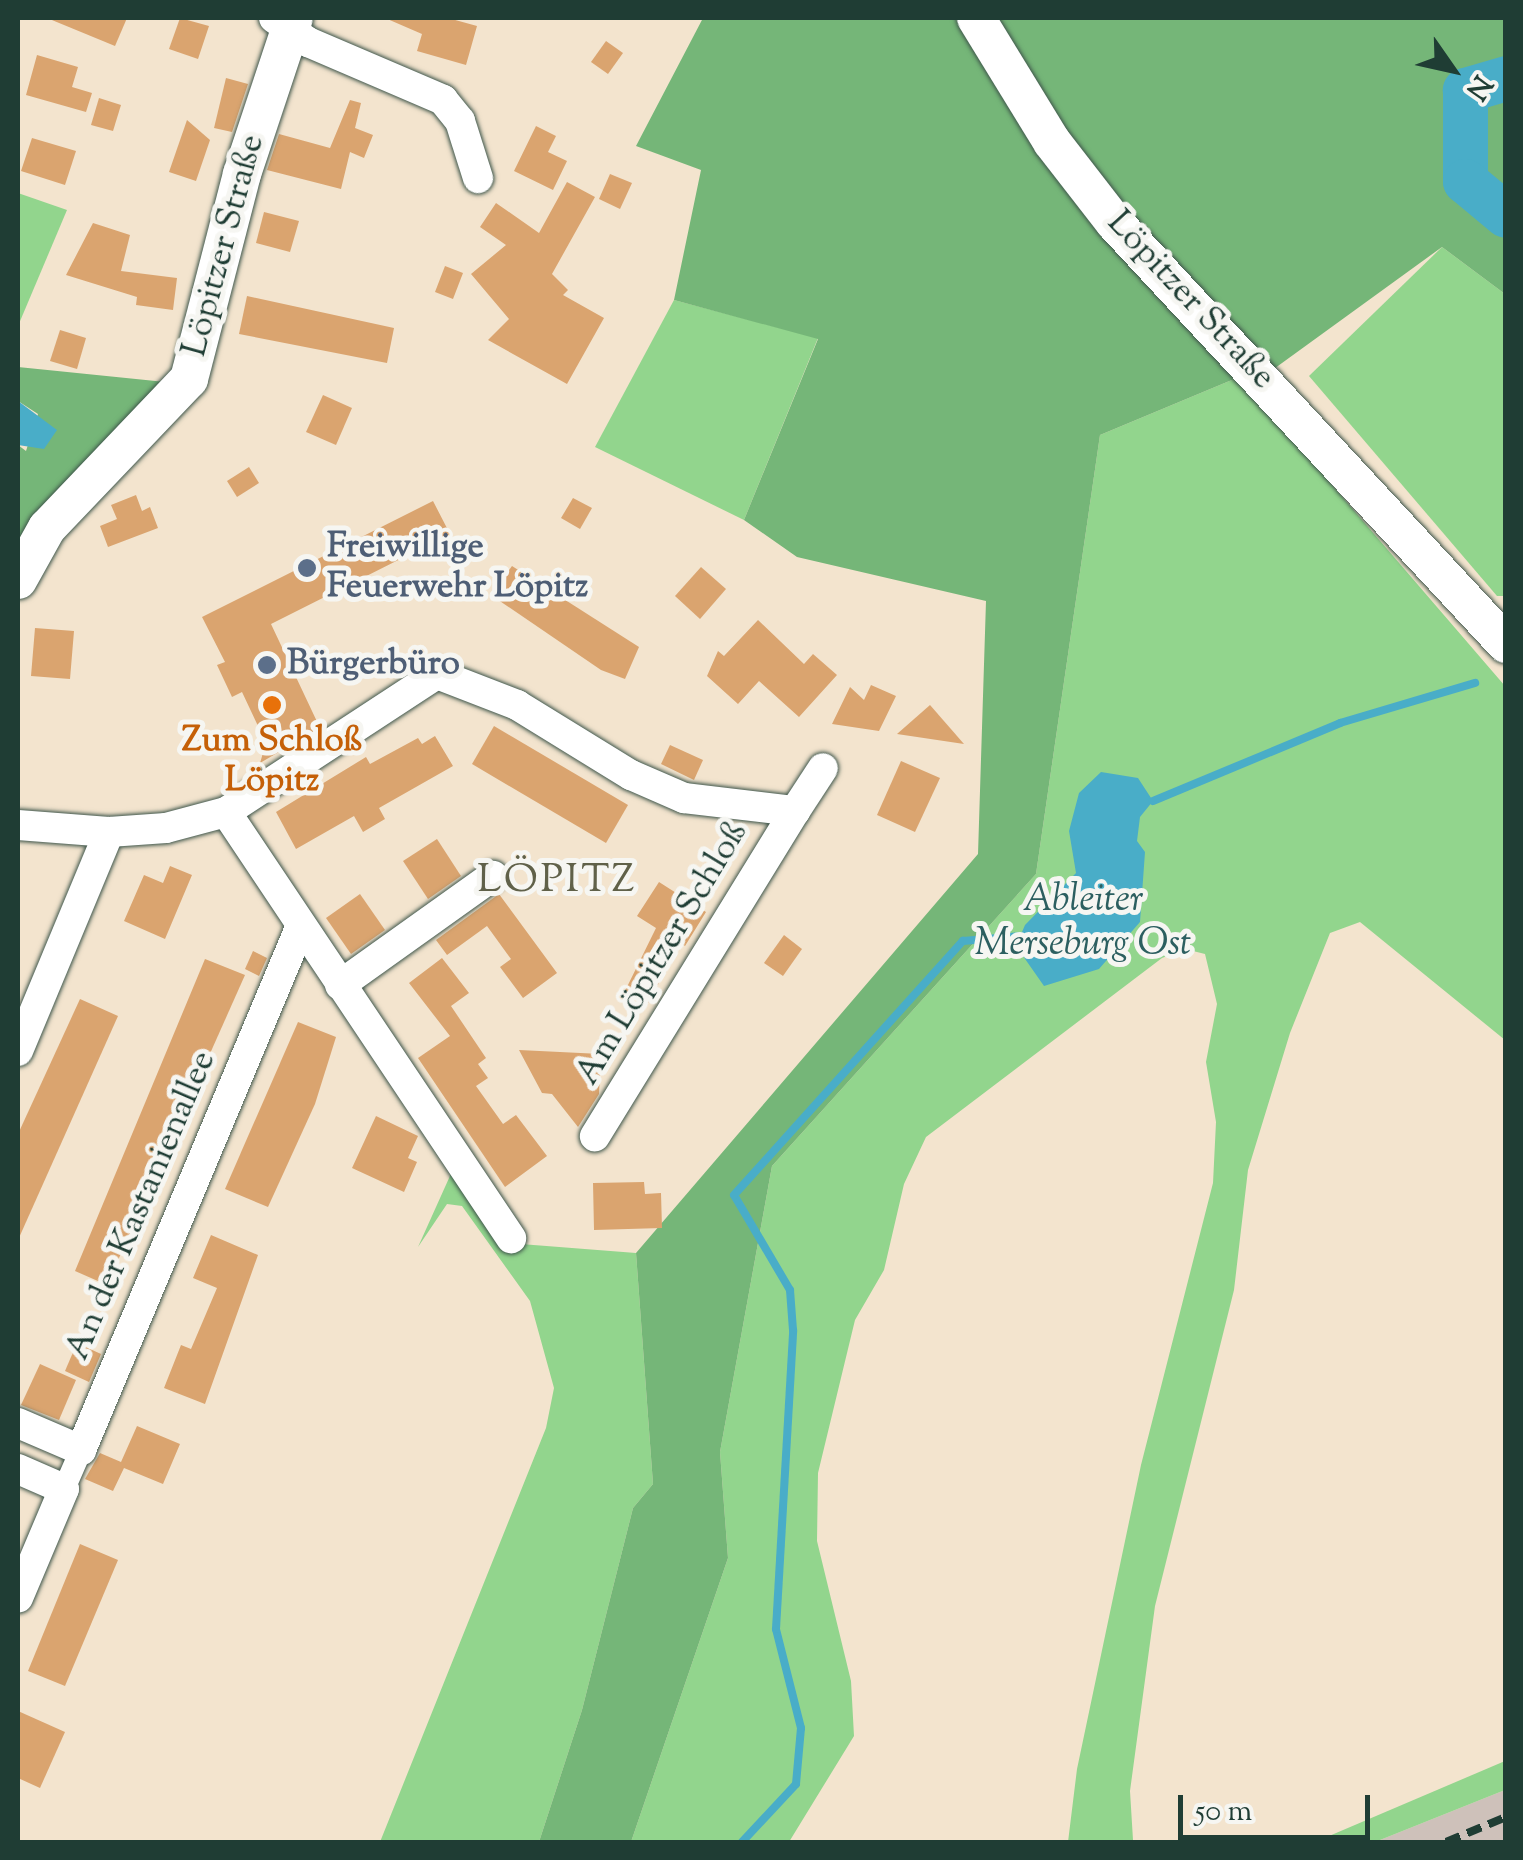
<!DOCTYPE html>
<meta charset="utf-8">
<style>
body{margin:0}
#map{position:relative;width:1523px;height:1860px;overflow:hidden;background:#f3e4ce;font-family:"Sorts Mill Goudy",serif}
div>[style]{position:absolute}
[style*='--x']{left:calc(var(--x)*1px);top:calc(var(--y)*1px);width:calc(var(--w)*1px);rotate:calc(var(--a)*1deg)}
.industrial>*{inset:0;background:#cec1ba}
.green>*{inset:0;background:#92d58d}
.forest>*{inset:0;background:#75b678}
.water>*{inset:0;background:#49adc8}
.stream>*{height:8px;margin:-4px;padding:0 4px;transform-origin:4px;border-radius:4px;background:#49adc8}
.river>*{height:45px;margin:-22.5px;padding:0 22.5px;transform-origin:22.5px;border-radius:22.5px;background:#49adc8}
.building>*{inset:0;background:#daa46f}
.roads{filter:drop-shadow(0 0 2px #3f564b) drop-shadow(0 0 2px #3f564b)}
.pedestrian>*{height:22px;margin:-11px;padding:0 11px;transform-origin:11px;border-radius:11px;background:#fff}
.minor>*{height:30px;margin:-15px;padding:0 15px;transform-origin:15px;border-radius:15px;background:#fff}
.tertiary>*{height:38px;margin:-19px;padding:0 19px;transform-origin:19px;border-radius:19px;background:#fff}
.rail>*{height:8px;margin-top:-4px;transform-origin:0;background:repeating-linear-gradient(90deg,#1f3d34 0 15px,transparent 0 23px)}
.dots>*{width:28px;height:28px;translate:-50% -50%;box-sizing:border-box;border:5px solid #f6f6f2;border-radius:50%}
span{translate:-50% -50%;white-space:nowrap;text-align:center;line-height:1.15;-webkit-text-stroke:10px #f6f6f2;paint-order:stroke}
.street-label{font-size:35px;color:#1f3d34}
.service-label{font-size:35px;color:#4e5e75;font-weight:700}
.left{translate:0 -50%;text-align:left}
.food-label{font-size:35px;color:#c56008;font-weight:700}
.water-label{font-size:38px;color:#2c5f60;font-style:italic}
.quarter-label{font-size:40px;color:#606149;letter-spacing:2.5px}
.frame{position:absolute;inset:0;border:20px solid #1f3d34;pointer-events:none}
.north{position:absolute;left:1403px;top:20px;width:100px;height:100px;-webkit-text-stroke:8px #f6f6f2;paint-order:stroke;rotate:124deg;font-size:28px;font-weight:700;line-height:40px;text-align:center;color:#1f3d34}
.north::after{content:'';display:block;margin:auto;width:35px;height:45px;background:#1f3d34;clip-path:polygon(50% 0,100% 100%,50% 72%,0 100%)}
.scale{position:absolute;left:1178px;top:1795px;width:192px;height:45px;box-sizing:border-box;border:5px solid #1f3d34;border-top:0;padding-left:12px;font-size:30px;line-height:35px;white-space:nowrap;color:#1f3d34;-webkit-text-stroke:8px #f6f6f2;paint-order:stroke}
</style>
<div id="map">
<div class="industrial">
<div style="clip-path:polygon(1505px 1790px,1505px 1842px,1375px 1842px)"></div>
</div>
<div class="green">
<div style="clip-path:polygon(18px 193px,67px 210px,18px 326px)"></div>
<div style="clip-path:polygon(1442px 247px,1505px 294px,1505px 596px,1497px 596px,1309px 376px)"></div>
<div style="clip-path:polygon(674px 300px,818px 338px,744px 520px,595px 447px)"></div>
<div style="clip-path:polygon(1239px 377px,1505px 686px,1505px 1040px,1360px 922px,1330px 933px,1290px 1033px,1248px 1170px,1234px 1290px,1155px 1606px,1130px 1791px,1133px 1840px,1139px 1842px,1068px 1842px,1077px 1769px,1141px 1465px,1213px 1183px,1216px 1122px,1206px 1062px,1217px 1004px,1205px 954px,1185px 949px,1162px 958px,926px 1137px,904px 1184px,884px 1270px,855px 1320px,818px 1473px,817px 1541px,851px 1681px,854px 1736px,789px 1842px,631px 1842px,728px 1558px,720px 1452px,772px 1166px,1036px 874px,1100px 435px)"></div>
<div style="clip-path:polygon(454px 1167px,507px 1243px,636px 1253px,653px 1484px,633px 1508px,582px 1710px,539px 1842px,380px 1842px,546px 1428px,554px 1388px,530px 1301px,462px 1206px,447px 1204px,418px 1247px)"></div>
<div style="clip-path:polygon(1505px 1761px,1505px 1790px,1375px 1842px,1315px 1842px)"></div>
</div>
<div class="forest">
<div style="clip-path:polygon(703px 18px,965px 18px,1239px 377px,1100px 435px,1036px 874px,772px 1166px,720px 1452px,728px 1558px,631px 1842px,539px 1842px,582px 1710px,633px 1508px,653px 1484px,636px 1253px,978px 854px,986px 601px,797px 557px,744px 520px,818px 339px,674px 300px,701px 170px,636px 146px)"></div>
<div style="clip-path:polygon(986px 18px,1505px 18px,1505px 294px,1442px 247px,1271px 371px,1091px 181px)"></div>
<div style="clip-path:polygon(18px 367px,185px 384px,18px 580px,18px 445px,26px 451px,38px 414px,18px 401px)"></div>
</div>
<div class="water">
<div style="clip-path:polygon(18px 401px,57px 430px,44px 449px,18px 445px)"></div>
<div style="clip-path:polygon(1101px 772px,1138px 778px,1153px 801px,1140px 817px,1137px 841px,1145px 852px,1140px 922px,1099px 969px,1044px 986px,1016px 946px,1025px 925px,1076px 873px,1069px 831px,1079px 793px)"></div>
</div>
<div class="stream">
<div style="--x:1153;--y:801;--w:203;--a:-22.6"></div>
<div style="--x:1340;--y:723;--w:141;--a:-16.5"></div>
<div style="--x:742;--y:1842;--w:79;--a:-47"></div>
<div style="--x:796;--y:1784;--w:56;--a:-84.9"></div>
<div style="--x:801;--y:1728;--w:102;--a:-104.2"></div>
<div style="--x:776;--y:1629;--w:299;--a:-86.7"></div>
<div style="--x:793;--y:1330;--w:40;--a:-94.3"></div>
<div style="--x:790;--y:1290;--w:110;--a:-120.5"></div>
<div style="--x:734;--y:1195;--w:342;--a:-48"></div>
<div style="--x:963;--y:941;--w:57;--a:-5"></div>
</div>
<div class="river">
<div style="--x:1506;--y:78;--w:43;--a:163.7"></div>
<div style="--x:1465;--y:90;--w:91;--a:90"></div>
<div style="--x:1465;--y:181;--w:53;--a:39.7"></div>
</div>
<div class="building">
<div style="clip-path:polygon(47px 18px,127px 18px,115px 46px)"></div>
<div style="clip-path:polygon(180px 18px,209px 26px,198px 59px,169px 49px)"></div>
<div style="clip-path:polygon(385px 18px,448px 18px,477px 26px,466px 65px,417px 51px,422px 34px)"></div>
<div style="clip-path:polygon(606px 41px,623px 53px,608px 74px,591px 62px)"></div>
<div style="clip-path:polygon(37px 55px,78px 67px,72px 87px,92px 93px,86px 112px,26px 95px)"></div>
<div style="clip-path:polygon(226px 78px,248px 84px,232px 132px,214px 128px)"></div>
<div style="clip-path:polygon(99px 98px,121px 105px,113px 131px,91px 125px)"></div>
<div style="clip-path:polygon(350px 100px,361px 103px,355px 128px,373px 135px,364px 158px,350px 152px,341px 189px,267px 170px,279px 134px,330px 148px)"></div>
<div style="clip-path:polygon(187px 120px,210px 140px,196px 181px,169px 172px)"></div>
<div style="clip-path:polygon(536px 126px,556px 136px,548px 152px,567px 161px,553px 190px,514px 171px)"></div>
<div style="clip-path:polygon(32px 138px,76px 151px,65px 185px,21px 171px)"></div>
<div style="clip-path:polygon(610px 174px,632px 183px,620px 209px,599px 199px)"></div>
<div style="clip-path:polygon(567px 182px,595px 197px,552px 274px,568px 290px,563px 295px,604px 318px,567px 384px,488px 340px,509px 319px,471px 274px,506px 245px,480px 227px,496px 203px,539px 233px)"></div>
<div style="clip-path:polygon(264px 212px,299px 221px,290px 252px,256px 243px)"></div>
<div style="clip-path:polygon(93px 223px,130px 235px,121px 271px,177px 278px,173px 310px,136px 305px,137px 297px,66px 275px)"></div>
<div style="clip-path:polygon(445px 266px,463px 273px,453px 299px,435px 292px)"></div>
<div style="clip-path:polygon(247px 296px,394px 328px,387px 363px,239px 334px)"></div>
<div style="clip-path:polygon(60px 330px,86px 338px,77px 369px,50px 361px)"></div>
<div style="clip-path:polygon(323px 395px,352px 408px,336px 445px,306px 432px)"></div>
<div style="clip-path:polygon(249px 467px,259px 483px,237px 497px,227px 481px)"></div>
<div style="clip-path:polygon(136px 495px,142px 511px,150px 507px,158px 528px,108px 547px,100px 526px,117px 519px,111px 505px)"></div>
<div style="clip-path:polygon(573px 498px,592px 508px,580px 529px,561px 518px)"></div>
<div style="clip-path:polygon(433px 501px,450px 534px,271px 624px,320px 728px,260px 763px,266px 743px,242px 692px,232px 697px,217px 665px,225px 662px,202px 617px)"></div>
<div style="clip-path:polygon(512px 566px,639px 647px,625px 679px,601px 670px,491px 595px)"></div>
<div style="clip-path:polygon(701px 567px,726px 589px,700px 619px,675px 596px)"></div>
<div style="clip-path:polygon(758px 620px,804px 664px,813px 654px,837px 675px,799px 717px,759px 681px,738px 704px,707px 676px,718px 651px,724px 656px)"></div>
<div style="clip-path:polygon(35px 628px,74px 631px,70px 679px,31px 676px)"></div>
<div style="clip-path:polygon(871px 685px,896px 696px,879px 731px,832px 724px,850px 687px,864px 700px)"></div>
<div style="clip-path:polygon(930px 705px,964px 744px,897px 734px)"></div>
<div style="clip-path:polygon(494px 726px,628px 805px,606px 843px,472px 764px)"></div>
<div style="clip-path:polygon(435px 736px,453px 766px,379px 808px,385px 819px,363px 832px,354px 816px,296px 849px,276px 812px,366px 757px,370px 764px,418px 738px,422px 744px)"></div>
<div style="clip-path:polygon(670px 745px,703px 760px,694px 780px,661px 764px)"></div>
<div style="clip-path:polygon(901px 761px,940px 778px,915px 832px,877px 815px)"></div>
<div style="clip-path:polygon(437px 839px,461px 876px,428px 899px,403px 861px)"></div>
<div style="clip-path:polygon(170px 866px,192px 875px,165px 939px,124px 921px,144px 875px,163px 883px)"></div>
<div style="clip-path:polygon(659px 882px,706px 912px,685px 946px,679px 943px,649px 1003px,625px 991px,656px 928px,637px 916px)"></div>
<div style="clip-path:polygon(360px 894px,385px 930px,351px 954px,326px 918px)"></div>
<div style="clip-path:polygon(499px 894px,557px 973px,523px 998px,500px 967px,511px 959px,487px 926px,447px 955px,436px 940px)"></div>
<div style="clip-path:polygon(784px 935px,802px 949px,783px 976px,764px 963px)"></div>
<div style="clip-path:polygon(253px 951px,267px 958px,259px 976px,245px 969px)"></div>
<div style="clip-path:polygon(442px 958px,469px 993px,451px 1006px,486px 1058px,478px 1064px,488px 1078px,476px 1086px,503px 1124px,516px 1115px,547px 1156px,505px 1187px,418px 1058px,450px 1036px,409px 983px)"></div>
<div style="clip-path:polygon(205px 959px,245px 975px,107px 1285px,75px 1271px)"></div>
<div style="clip-path:polygon(80px 999px,118px 1016px,18px 1240px,18px 1134px)"></div>
<div style="clip-path:polygon(298px 1022px,336px 1037px,315px 1104px,268px 1207px,225px 1189px)"></div>
<div style="clip-path:polygon(519px 1050px,601px 1054px,599px 1094px,578px 1127px,552px 1094px,542px 1093px)"></div>
<div style="clip-path:polygon(376px 1116px,418px 1136px,408px 1158px,417px 1162px,404px 1192px,352px 1168px)"></div>
<div style="clip-path:polygon(644px 1182px,645px 1194px,661px 1193px,662px 1228px,594px 1230px,593px 1183px)"></div>
<div style="clip-path:polygon(211px 1235px,258px 1255px,205px 1404px,164px 1388px,181px 1345px,191px 1349px,217px 1288px,193px 1278px)"></div>
<div style="clip-path:polygon(77px 1343px,101px 1354px,89px 1382px,65px 1371px)"></div>
<div style="clip-path:polygon(40px 1364px,76px 1380px,59px 1420px,21px 1405px)"></div>
<div style="clip-path:polygon(137px 1426px,180px 1444px,163px 1484px,124px 1468px,113px 1491px,85px 1479px,100px 1453px,121px 1462px)"></div>
<div style="clip-path:polygon(80px 1544px,118px 1560px,65px 1686px,28px 1671px)"></div>
<div style="clip-path:polygon(18px 1711px,65px 1732px,40px 1788px,18px 1778px)"></div>
</div>
<div class="roads">
<div class="pedestrian">
<div style="--x:64;--y:1489;--w:43;--a:-66.4"></div>
</div>
<div class="minor">
<div style="--x:274;--y:18;--w:42;--a:35.2"></div>
<div style="--x:308;--y:42;--w:147;--a:23.2"></div>
<div style="--x:443;--y:100;--w:27;--a:51"></div>
<div style="--x:460;--y:121;--w:60;--a:72.5"></div>
<div style="--x:795;--y:811;--w:51;--a:-56.9"></div>
<div style="--x:226;--y:812;--w:513;--a:56.22"></div>
<div style="--x:18;--y:825;--w:91;--a:4.4"></div>
<div style="--x:109;--y:832;--w:57;--a:-4"></div>
<div style="--x:166;--y:828;--w:62;--a:-14.9"></div>
<div style="--x:226;--y:812;--w:252;--a:-33.2"></div>
<div style="--x:437;--y:674;--w:86;--a:21.2"></div>
<div style="--x:517;--y:705;--w:134;--a:31.6"></div>
<div style="--x:631;--y:775;--w:58;--a:23.5"></div>
<div style="--x:684;--y:798;--w:112;--a:6.7"></div>
<div style="--x:795;--y:811;--w:382;--a:121.6"></div>
<div style="--x:340;--y:985;--w:188;--a:-35.5"></div>
<div style="--x:18;--y:1051;--w:237;--a:-67.4"></div>
<div style="--x:18;--y:1423;--w:69;--a:23.2"></div>
<div style="--x:81;--y:1450;--w:566;--a:-67.24"></div>
<div style="--x:18;--y:1469;--w:50;--a:23.5"></div>
<div style="--x:64;--y:1489;--w:118;--a:112.9"></div>
</div>
<div class="tertiary">
<div style="--x:976;--y:18;--w:145;--a:58.5"></div>
<div style="--x:1052;--y:142;--w:101;--a:52.2"></div>
<div style="--x:1114;--y:222;--w:576;--a:47.11"></div>
<div style="--x:18;--y:580;--w:60;--a:-60.9"></div>
<div style="--x:47;--y:528;--w:206;--a:-46.4"></div>
<div style="--x:189;--y:379;--w:212;--a:-75.5"></div>
<div style="--x:242;--y:174;--w:164;--a:-71.6"></div>
</div>
</div>
<div class="rail">
<div style="--x:1446;--y:1842;--w:65;--a:-22.6"></div>
</div>
<div class="dots">
<div style="left:307px;top:568px;background:#5c6f8a"></div>
<div style="left:267px;top:665px;background:#5c6f8a"></div>
<div style="left:272px;top:705px;background:#e8710a"></div>
</div>
<div class="street-label">
<span style="left:225px;top:246px;rotate:-75deg">Löpitzer Straße</span>
<span style="left:1190px;top:301px;rotate:47deg">Löpitzer Straße</span>
<span style="left:663px;top:954px;rotate:-59deg">Am Löpitzer Schloß</span>
<span style="left:142px;top:1206px;rotate:-67deg">An der Kastanienallee</span>
</div>
<div class="service-label">
<span class="left" style="left:327px;top:568px">Freiwillige<br>Feuerwehr Löpitz</span>
<span class="left" style="left:287px;top:665px">Bürgerbüro</span>
</div>
<div class="food-label">
<span style="left:272px;top:762px">Zum Schloß<br>Löpitz</span>
</div>
<div class="water-label">
<span style="left:1083px;top:924px">Ableiter<br>Merseburg Ost</span>
</div>
<div class="quarter-label">
<span style="left:557px;top:882px">LÖPITZ</span>
</div>
<div class="frame"></div>
<div class="north">N</div>
<div class="scale">50 m</div>
</div>
